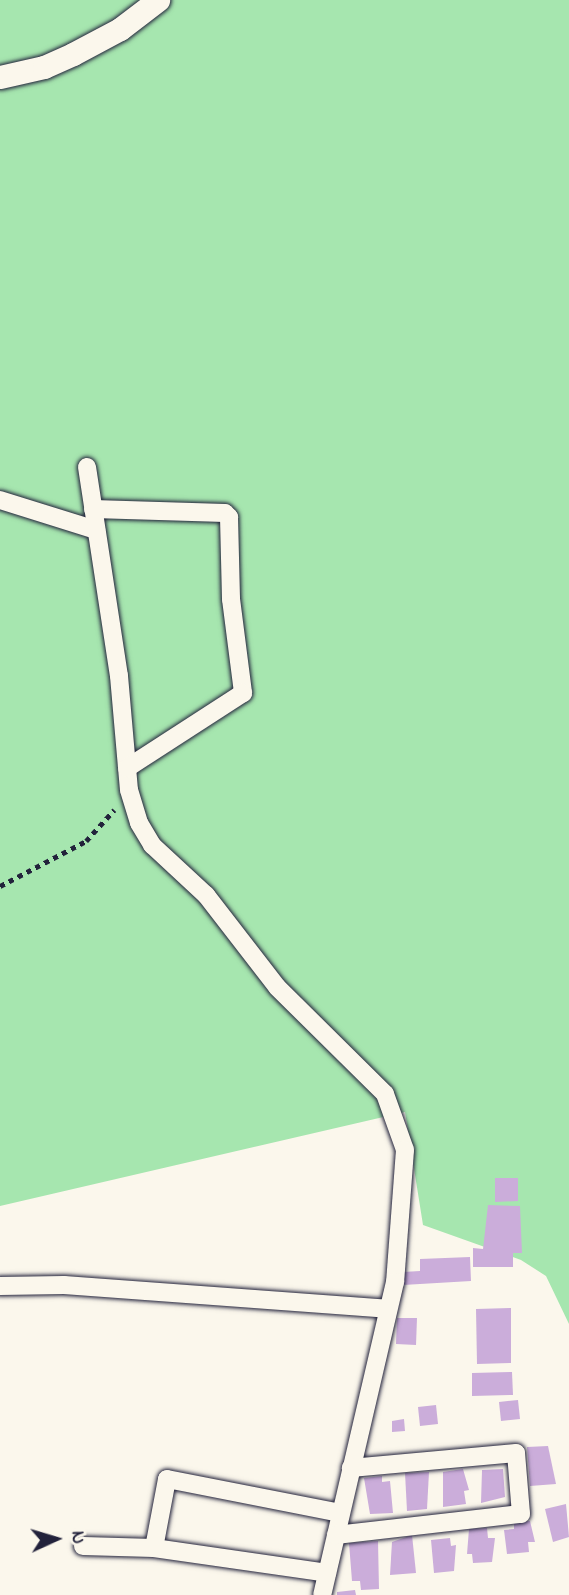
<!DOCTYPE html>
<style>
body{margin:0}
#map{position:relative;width:569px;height:1595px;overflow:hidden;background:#fbf7ec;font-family:"Indie Flower",sans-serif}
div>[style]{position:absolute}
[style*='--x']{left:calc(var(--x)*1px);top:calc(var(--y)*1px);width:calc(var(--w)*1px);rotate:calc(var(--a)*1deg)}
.green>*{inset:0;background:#a6e6af}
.building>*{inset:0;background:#cbadda}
.path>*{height:4.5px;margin-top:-2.25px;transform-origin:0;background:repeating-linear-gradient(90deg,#22223b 0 5px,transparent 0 10px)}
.roads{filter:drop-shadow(0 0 2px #22223b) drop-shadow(0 0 2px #22223b)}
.minor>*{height:18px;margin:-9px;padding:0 9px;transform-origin:9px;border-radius:9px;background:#fbf7ec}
.tertiary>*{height:23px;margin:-11.5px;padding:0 11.5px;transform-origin:11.5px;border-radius:11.5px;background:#fbf7ec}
span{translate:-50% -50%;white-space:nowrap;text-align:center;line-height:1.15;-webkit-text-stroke:5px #fbf7ec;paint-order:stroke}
.north{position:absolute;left:21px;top:1504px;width:70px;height:70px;-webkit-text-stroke:5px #fbf7ec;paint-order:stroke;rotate:86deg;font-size:19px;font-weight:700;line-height:28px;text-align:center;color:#22223b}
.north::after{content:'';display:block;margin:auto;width:24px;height:32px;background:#22223b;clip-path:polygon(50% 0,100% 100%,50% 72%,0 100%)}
</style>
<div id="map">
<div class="green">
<div style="clip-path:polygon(0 0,569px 0,569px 1324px,546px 1276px,521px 1260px,423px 1225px,405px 1112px,0 1206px)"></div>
</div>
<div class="building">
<div style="clip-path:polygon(495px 1178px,518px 1178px,518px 1201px,495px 1202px)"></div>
<div style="clip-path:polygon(488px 1205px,520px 1206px,522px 1253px,513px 1253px,513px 1267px,473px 1267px,473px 1248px,483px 1249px)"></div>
<div style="clip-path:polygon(470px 1257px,471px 1281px,403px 1285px,403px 1272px,420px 1271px,420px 1259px)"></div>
<div style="clip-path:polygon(511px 1308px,511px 1363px,477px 1364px,476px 1309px)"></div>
<div style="clip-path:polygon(397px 1318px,417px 1318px,416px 1345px,396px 1344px)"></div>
<div style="clip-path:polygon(512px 1372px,513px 1395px,472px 1396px,472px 1373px)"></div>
<div style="clip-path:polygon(518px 1400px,520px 1419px,501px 1421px,499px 1402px)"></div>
<div style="clip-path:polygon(436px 1405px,438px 1424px,420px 1426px,418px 1407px)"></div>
<div style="clip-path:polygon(404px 1419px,405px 1431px,392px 1432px,392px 1421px)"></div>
<div style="clip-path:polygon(548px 1446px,556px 1484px,530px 1486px,527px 1447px)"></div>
<div style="clip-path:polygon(463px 1469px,469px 1490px,464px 1491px,466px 1504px,443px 1507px,443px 1472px)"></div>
<div style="clip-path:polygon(503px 1469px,505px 1497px,481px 1503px,482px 1470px)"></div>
<div style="clip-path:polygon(429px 1472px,427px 1509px,407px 1511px,405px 1473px)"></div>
<div style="clip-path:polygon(382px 1476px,382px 1482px,390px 1481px,393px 1513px,370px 1514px,364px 1478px)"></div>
<div style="clip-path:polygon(566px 1504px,569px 1537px,553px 1542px,545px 1509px)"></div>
<div style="clip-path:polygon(530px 1521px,535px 1542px,528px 1542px,529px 1552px,507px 1554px,504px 1530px,514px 1529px,514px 1522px)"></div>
<div style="clip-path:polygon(487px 1528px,488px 1538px,495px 1538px,492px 1562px,473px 1563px,472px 1554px,467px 1554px,469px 1529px)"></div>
<div style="clip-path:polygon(412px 1535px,416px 1573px,390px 1575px,392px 1542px)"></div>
<div style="clip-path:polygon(450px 1538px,451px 1546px,456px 1545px,454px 1571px,434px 1573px,431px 1540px)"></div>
<div style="clip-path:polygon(378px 1541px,379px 1589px,361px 1590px,360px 1581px,352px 1581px,349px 1543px)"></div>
<div style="clip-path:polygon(355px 1590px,356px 1595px,337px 1595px,337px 1592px)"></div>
</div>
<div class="path">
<div style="--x:0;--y:886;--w:97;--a:-27.6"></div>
<div style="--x:86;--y:841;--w:42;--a:-47.9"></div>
</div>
<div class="roads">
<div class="minor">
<div style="--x:87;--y:467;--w:211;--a:81.3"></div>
<div style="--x:119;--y:676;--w:114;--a:85"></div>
<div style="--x:129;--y:790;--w:34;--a:73"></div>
<div style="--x:139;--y:823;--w:26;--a:59"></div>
<div style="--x:152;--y:845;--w:74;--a:42.8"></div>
<div style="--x:206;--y:895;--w:116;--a:52.3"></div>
<div style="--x:277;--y:987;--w:152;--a:44.7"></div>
<div style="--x:385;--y:1094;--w:59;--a:70.3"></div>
<div style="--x:405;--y:1150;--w:132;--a:94.3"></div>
<div style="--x:395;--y:1282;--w:321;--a:103.1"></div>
<div style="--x:0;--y:500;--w:101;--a:17.4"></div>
<div style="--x:93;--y:509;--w:132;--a:1.7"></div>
<div style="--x:225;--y:513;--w:6;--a:45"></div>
<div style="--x:229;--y:517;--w:82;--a:88.6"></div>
<div style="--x:231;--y:599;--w:95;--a:82.7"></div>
<div style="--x:243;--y:693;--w:138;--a:147.1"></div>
<div style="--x:0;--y:1286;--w:64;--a:-0.9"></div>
<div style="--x:64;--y:1285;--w:324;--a:4.2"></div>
<div style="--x:336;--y:1535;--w:186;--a:-6.5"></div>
<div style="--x:521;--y:1514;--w:61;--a:-94.7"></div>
<div style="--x:516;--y:1453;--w:166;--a:174.8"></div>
<div style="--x:83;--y:1546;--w:71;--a:1.6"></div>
<div style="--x:154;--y:1548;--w:175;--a:8.2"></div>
<div style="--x:154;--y:1548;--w:70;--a:-79.3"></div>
<div style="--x:167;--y:1479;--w:176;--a:11.1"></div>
</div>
<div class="tertiary">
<div style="--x:0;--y:77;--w:45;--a:-12.8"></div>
<div style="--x:44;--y:67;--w:32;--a:-24"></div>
<div style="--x:73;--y:54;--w:53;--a:-28"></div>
<div style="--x:120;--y:29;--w:48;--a:-37.3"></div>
</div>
</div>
<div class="north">N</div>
</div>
